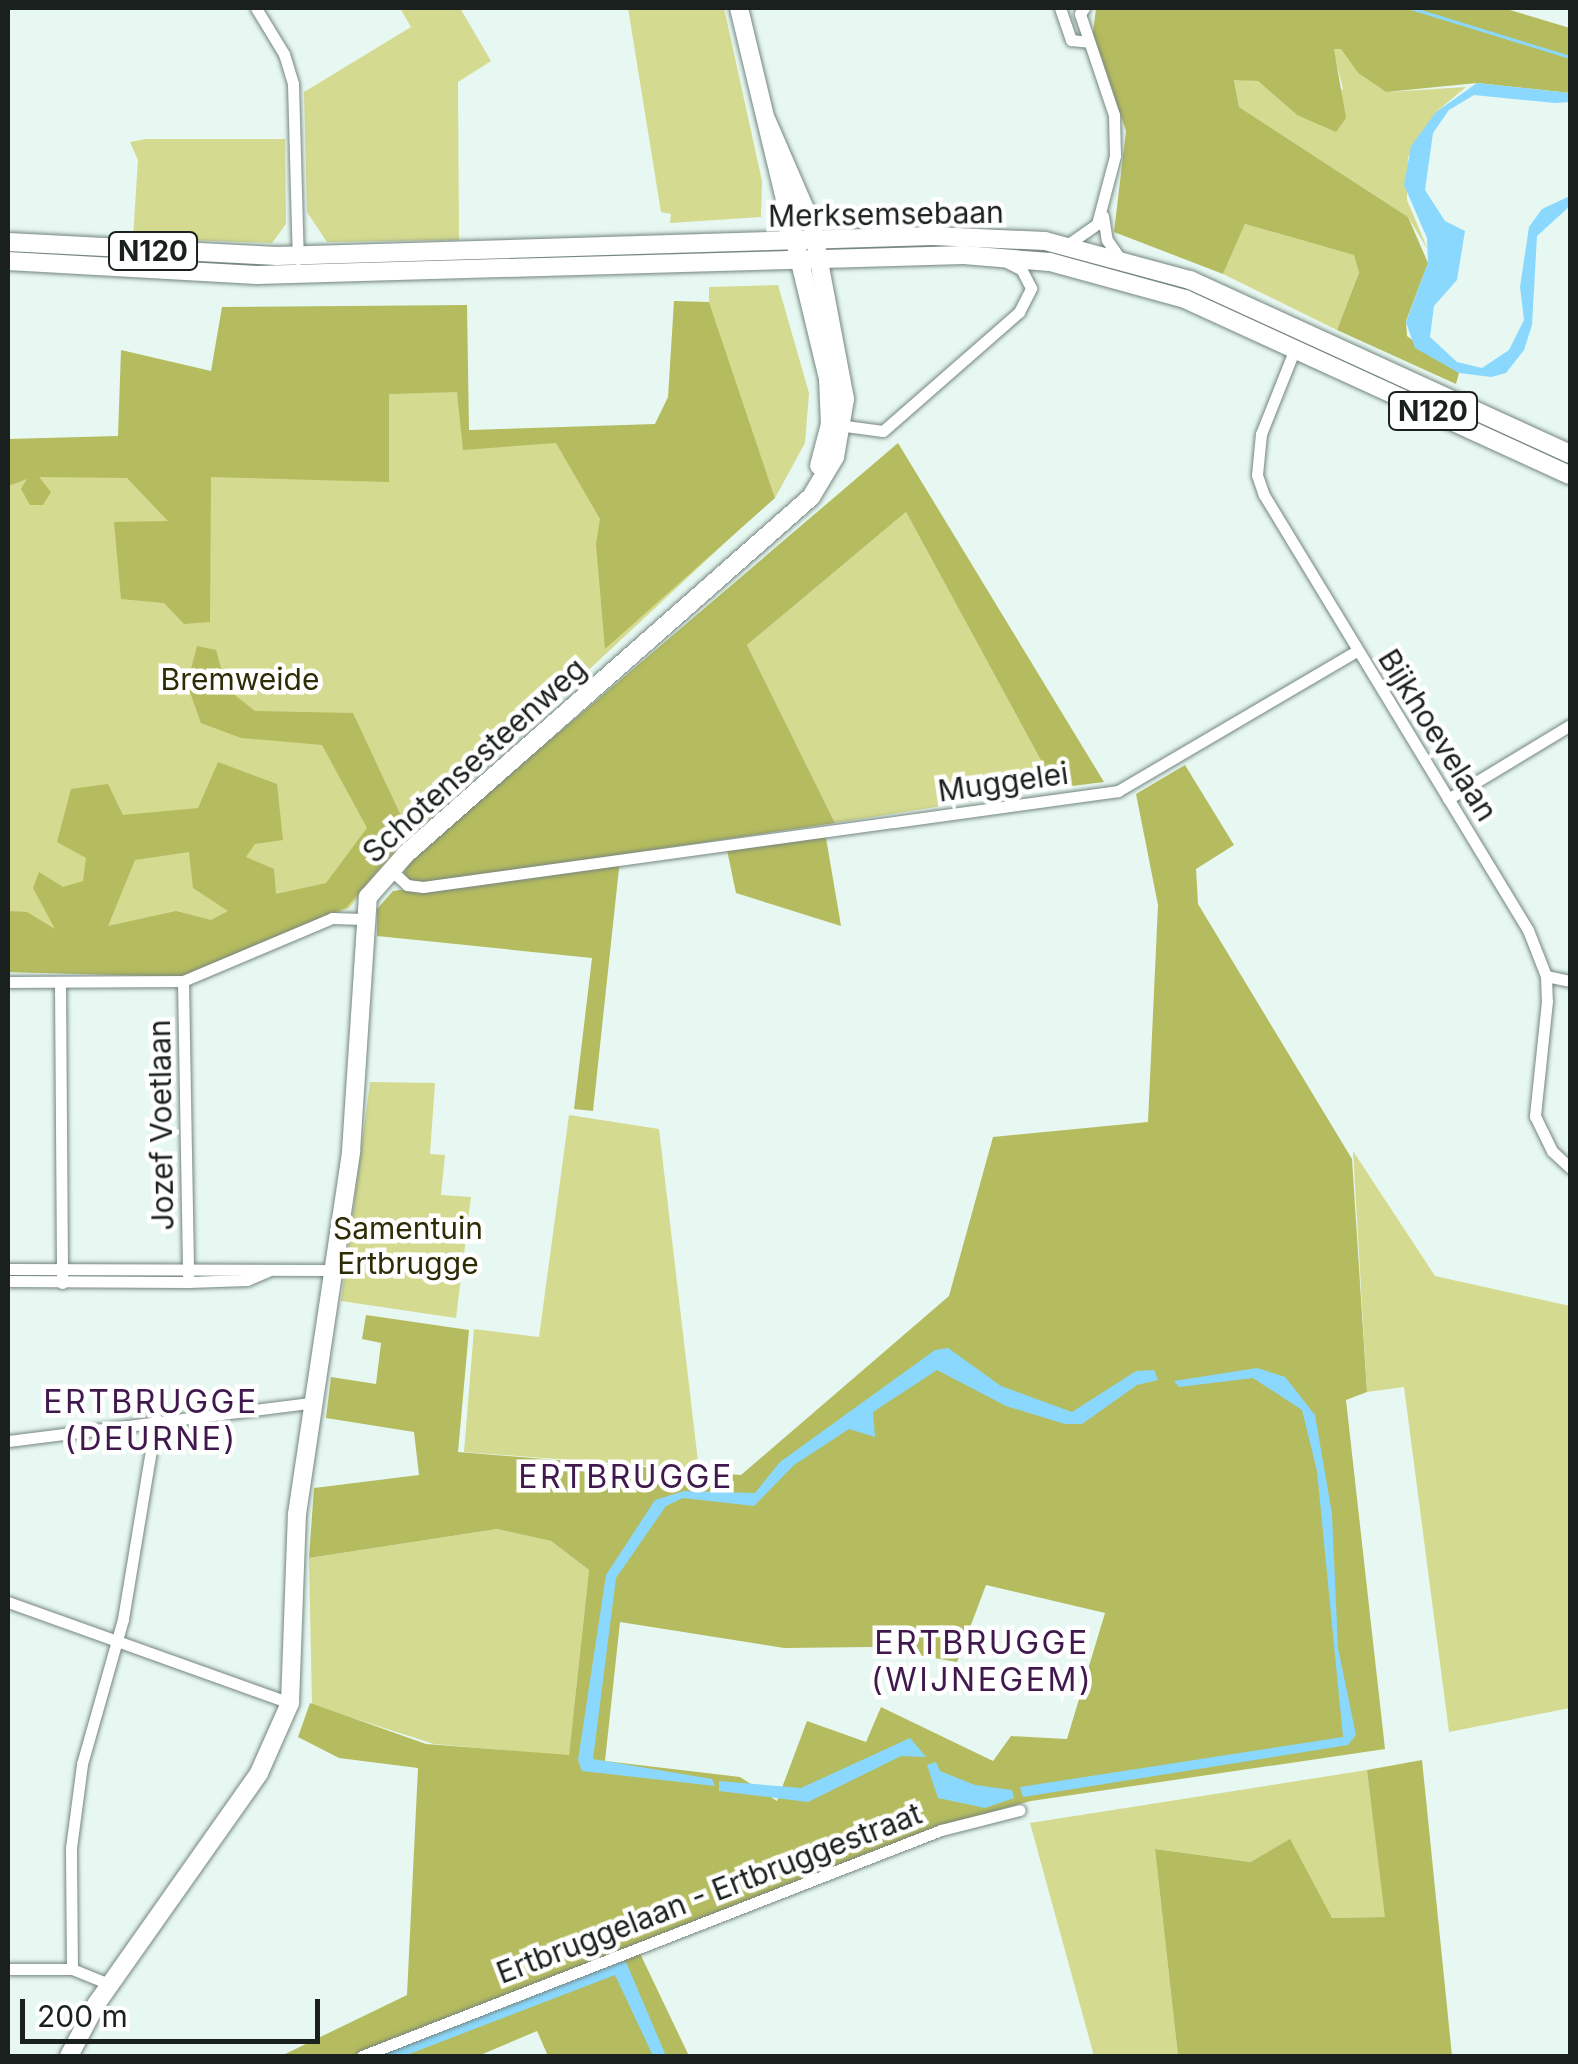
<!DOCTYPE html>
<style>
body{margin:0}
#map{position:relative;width:1578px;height:2064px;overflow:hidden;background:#e7f8f2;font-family:Inter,sans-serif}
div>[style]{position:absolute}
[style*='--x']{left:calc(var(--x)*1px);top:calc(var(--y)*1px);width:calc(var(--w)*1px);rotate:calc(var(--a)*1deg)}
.green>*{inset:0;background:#d4da90}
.forest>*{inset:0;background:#b5bb5f}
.water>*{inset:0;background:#8ad8fe}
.stream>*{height:2.5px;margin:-1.25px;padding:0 1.25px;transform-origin:1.25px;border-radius:1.25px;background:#8ad8fe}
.roads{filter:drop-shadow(0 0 2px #75857f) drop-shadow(0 0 2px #75857f)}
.street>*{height:11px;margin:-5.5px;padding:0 5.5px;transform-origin:5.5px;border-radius:5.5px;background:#fff}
.secondary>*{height:18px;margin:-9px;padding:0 9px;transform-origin:9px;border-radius:9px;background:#fff}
.primary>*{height:18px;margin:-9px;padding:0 9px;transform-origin:9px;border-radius:9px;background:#fff}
span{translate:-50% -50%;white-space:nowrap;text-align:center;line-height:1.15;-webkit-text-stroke:9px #fff;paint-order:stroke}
.shield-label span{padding:2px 8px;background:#fff;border:2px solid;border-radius:8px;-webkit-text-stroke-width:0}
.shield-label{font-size:28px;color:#19201d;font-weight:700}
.street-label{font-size:30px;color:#19201d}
.park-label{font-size:30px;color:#2c2d05}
.neighbourhood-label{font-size:32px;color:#41184d;letter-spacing:2.5px}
.frame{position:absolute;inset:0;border:10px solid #19201d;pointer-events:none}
.scale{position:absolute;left:20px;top:1999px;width:300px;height:45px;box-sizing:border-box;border:5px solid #19201d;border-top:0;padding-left:12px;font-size:30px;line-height:35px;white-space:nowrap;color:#19201d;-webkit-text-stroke:8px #fff;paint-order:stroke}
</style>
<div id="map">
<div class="green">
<div style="clip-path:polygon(400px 8px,460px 8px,491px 61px,458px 82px,459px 240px,327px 242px,307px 212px,304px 92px,411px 27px)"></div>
<div style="clip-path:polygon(628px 8px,724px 8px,762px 181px,761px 217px,670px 223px,671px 214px,661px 212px)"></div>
<div style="clip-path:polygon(1333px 49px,1341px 49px,1358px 73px,1386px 92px,1466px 87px,1436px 112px,1408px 157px,1407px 200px,1428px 250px,1408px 217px,1239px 107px,1234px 79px,1258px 81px,1297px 115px,1343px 89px)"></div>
<div style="clip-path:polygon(146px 139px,285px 139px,286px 224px,272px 243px,133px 238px,138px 160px,130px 142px)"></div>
<div style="clip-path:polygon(1245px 224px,1355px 255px,1359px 271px,1337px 330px,1223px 274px)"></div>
<div style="clip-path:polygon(778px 285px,809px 393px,805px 443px,775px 498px,709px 302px,709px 287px)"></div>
<div style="clip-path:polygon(465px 308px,468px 431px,649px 426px,757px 513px,418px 829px,349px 908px,194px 976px,8px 972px,8px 443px,210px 448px)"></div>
<div style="clip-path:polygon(906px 512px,1056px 788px,835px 823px,747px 645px)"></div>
<div style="clip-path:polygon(370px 1082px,435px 1083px,430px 1154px,445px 1155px,441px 1195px,471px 1197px,456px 1318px,341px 1301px)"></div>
<div style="clip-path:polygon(569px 1115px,659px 1129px,699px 1470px,464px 1452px,474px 1329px,539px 1337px)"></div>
<div style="clip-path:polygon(1353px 1151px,1435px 1276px,1570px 1306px,1570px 1708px,1449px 1732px,1404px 1387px,1367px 1392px)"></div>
<div style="clip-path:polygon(497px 1529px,551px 1541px,589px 1570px,569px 1756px,434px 1744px,312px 1705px,309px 1558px)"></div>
<div style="clip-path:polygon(1367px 1770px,1386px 1917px,1332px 1918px,1252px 1862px,1155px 1849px,1178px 2056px,1094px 2056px,1030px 1823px)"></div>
</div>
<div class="forest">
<div style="clip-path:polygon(1096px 8px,1503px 8px,1570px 28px,1570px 93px,1477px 83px,1386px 92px,1358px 73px,1341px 49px,1334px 49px,1346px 118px,1336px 132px,1297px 115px,1258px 81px,1234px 80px,1239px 107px,1408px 217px,1428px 263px,1406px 321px,1407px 336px,1459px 373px,1456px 384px,1337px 330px,1359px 272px,1354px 255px,1245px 224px,1223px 274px,1114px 232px,1126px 131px,1093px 33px)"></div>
<div style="clip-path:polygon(674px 301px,709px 302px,775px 498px,605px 649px,596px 544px,600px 519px,556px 443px,463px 450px,457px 392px,389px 394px,389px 482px,211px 477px,210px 622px,184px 624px,164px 603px,121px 599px,114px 522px,168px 521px,127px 478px,39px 477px,51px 492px,43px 505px,30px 505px,21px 489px,27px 479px,8px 486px,8px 439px,118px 436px,121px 350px,211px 371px,222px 307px,467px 305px,469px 430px,655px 424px,668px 397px)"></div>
<div style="clip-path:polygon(898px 443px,1104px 782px,1056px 788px,906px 512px,747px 645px,835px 823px,421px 884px,404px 878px,406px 863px)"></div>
<div style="clip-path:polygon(evenodd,197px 646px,216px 650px,227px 689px,255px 711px,353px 713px,409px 833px,347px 907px,187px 977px,8px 972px,8px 911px,27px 912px,55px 929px,33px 888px,39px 872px,63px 887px,83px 881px,86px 858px,57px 842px,71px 789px,108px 784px,123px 815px,198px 808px,218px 762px,277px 784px,283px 840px,255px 844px,246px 857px,274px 869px,276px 894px,326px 883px,367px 828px,322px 745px,241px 738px,201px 723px,187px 684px,197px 646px,189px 852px,193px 888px,228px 911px,211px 920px,176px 911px,108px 926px,135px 860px,189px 852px)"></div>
<div style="clip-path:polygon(evenodd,1185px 765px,1234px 845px,1196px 869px,1198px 904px,1352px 1159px,1367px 1392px,1346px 1400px,1385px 1749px,1031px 1801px,961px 1820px,636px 1945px,689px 2056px,548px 2056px,537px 2031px,478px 2056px,281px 2056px,407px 1995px,418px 1768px,339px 1758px,298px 1737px,310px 1703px,426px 1744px,569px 1755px,589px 1570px,551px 1541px,497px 1529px,309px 1558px,314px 1488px,419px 1475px,414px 1432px,326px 1418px,331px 1377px,376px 1384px,381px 1343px,362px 1339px,366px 1315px,469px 1330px,458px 1452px,741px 1475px,949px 1296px,993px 1137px,1148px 1122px,1158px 905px,1136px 794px,1185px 765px,986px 1585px,1105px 1613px,1067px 1739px,1011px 1736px,993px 1761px,881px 1707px,866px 1742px,807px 1721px,777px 1801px,740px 1777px,605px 1761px,620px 1622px,784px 1648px,872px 1647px,957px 1662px,986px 1585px)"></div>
<div style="clip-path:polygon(825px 832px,841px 926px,736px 893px,726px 845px)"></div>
<div style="clip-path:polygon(620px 859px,593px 1111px,574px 1109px,592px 958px,377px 936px,377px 909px,393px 891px)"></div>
<div style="clip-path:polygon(1422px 1760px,1452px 2056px,1178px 2056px,1155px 1849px,1251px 1862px,1290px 1839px,1332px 1918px,1385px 1917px,1367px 1770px)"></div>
</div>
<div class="water">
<div style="clip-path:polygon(1477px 83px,1570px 93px,1570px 102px,1555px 103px,1474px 95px,1449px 110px,1433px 133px,1425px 190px,1445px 221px,1465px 231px,1457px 280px,1434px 306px,1430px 337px,1457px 362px,1482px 368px,1509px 350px,1524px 320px,1520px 287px,1529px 227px,1542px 209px,1570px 196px,1570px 206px,1537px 236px,1532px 325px,1524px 350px,1506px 373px,1491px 377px,1459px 373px,1415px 348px,1406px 322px,1428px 263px,1427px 238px,1404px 185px,1411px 146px,1436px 112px)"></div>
<div style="clip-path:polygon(948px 1348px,1001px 1386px,1072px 1412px,1136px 1371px,1154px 1370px,1158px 1380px,1137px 1385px,1082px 1424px,1065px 1424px,1006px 1406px,937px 1370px,873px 1412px,875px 1437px,849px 1429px,794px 1465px,754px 1506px,683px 1498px,666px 1506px,616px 1578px,593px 1759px,712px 1779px,715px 1786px,582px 1771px,578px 1760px,606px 1575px,655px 1500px,684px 1491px,755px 1493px,780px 1462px,935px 1350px)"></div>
<div style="clip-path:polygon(1257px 1368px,1285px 1377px,1315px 1415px,1332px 1514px,1338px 1648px,1356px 1735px,1348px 1745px,1023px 1797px,1020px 1787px,1343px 1737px,1317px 1471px,1302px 1410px,1253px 1378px,1179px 1387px,1174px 1381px)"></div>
<div style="clip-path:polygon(910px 1738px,926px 1757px,901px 1756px,808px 1802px,719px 1791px,719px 1781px,801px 1788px)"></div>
<div style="clip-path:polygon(936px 1762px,940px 1771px,975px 1785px,1012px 1790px,1014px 1798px,985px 1808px,938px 1798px,927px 1765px)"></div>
<div style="clip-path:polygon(619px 1961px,626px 1962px,666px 2056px,653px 2056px,615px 1975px,404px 2056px,373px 2056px)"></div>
</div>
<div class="stream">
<div style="--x:1411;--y:8;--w:166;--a:17.1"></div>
</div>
<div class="roads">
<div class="street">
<div style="--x:256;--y:8;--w:54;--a:58.7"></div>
<div style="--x:284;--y:54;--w:31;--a:73"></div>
<div style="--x:293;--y:84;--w:175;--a:88.4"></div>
<div style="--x:1060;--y:8;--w:34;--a:71"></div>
<div style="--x:1071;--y:40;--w:18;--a:6"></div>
<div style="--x:1103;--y:216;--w:24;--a:81"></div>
<div style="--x:1107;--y:240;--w:21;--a:55"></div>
<div style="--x:1067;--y:245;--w:37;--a:-35"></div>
<div style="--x:1097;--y:224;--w:70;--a:-75.2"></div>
<div style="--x:1115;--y:156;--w:41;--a:-91.4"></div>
<div style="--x:1114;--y:115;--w:107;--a:-108.6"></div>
<div style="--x:1080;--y:14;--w:7;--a:-56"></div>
<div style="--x:1296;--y:346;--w:95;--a:111.7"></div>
<div style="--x:1261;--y:434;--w:41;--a:95.6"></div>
<div style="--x:1257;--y:475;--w:21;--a:71"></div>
<div style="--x:1264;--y:495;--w:509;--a:58.75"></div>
<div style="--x:1528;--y:930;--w:49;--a:68.6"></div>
<div style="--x:1546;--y:976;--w:25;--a:88"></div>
<div style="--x:1547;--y:1001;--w:116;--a:96"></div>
<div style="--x:1535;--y:1116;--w:39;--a:64"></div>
<div style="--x:1552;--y:1151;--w:25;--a:43"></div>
<div style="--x:838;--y:425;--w:45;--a:7.6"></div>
<div style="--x:883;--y:431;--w:181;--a:-41.2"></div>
<div style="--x:1019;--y:312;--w:27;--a:-63"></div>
<div style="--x:1031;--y:288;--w:20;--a:-117"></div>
<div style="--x:1022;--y:270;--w:17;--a:-152"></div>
<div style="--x:1448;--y:799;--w:143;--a:-31.2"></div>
<div style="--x:390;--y:869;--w:23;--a:43"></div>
<div style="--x:407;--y:885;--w:16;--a:7"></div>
<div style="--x:423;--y:887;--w:702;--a:-7.86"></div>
<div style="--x:1118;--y:791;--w:277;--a:-30.4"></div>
<div style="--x:1546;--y:976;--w:25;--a:12"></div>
<div style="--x:183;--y:981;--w:301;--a:89"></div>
<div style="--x:8;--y:982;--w:175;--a:-0.3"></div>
<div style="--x:183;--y:981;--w:162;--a:-22.9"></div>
<div style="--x:332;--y:918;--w:30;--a:2"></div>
<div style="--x:60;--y:982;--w:301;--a:89.6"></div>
<div style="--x:8;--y:1269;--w:321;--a:0.2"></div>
<div style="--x:8;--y:1281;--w:180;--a:0.3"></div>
<div style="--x:188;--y:1282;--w:59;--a:-1.9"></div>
<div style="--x:247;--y:1280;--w:23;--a:-23"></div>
<div style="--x:8;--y:1441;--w:303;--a:-7.2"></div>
<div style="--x:8;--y:1602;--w:300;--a:19.7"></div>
<div style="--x:8;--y:1969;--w:64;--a:0"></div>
<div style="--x:72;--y:1969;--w:40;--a:22"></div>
<div style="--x:72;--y:1969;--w:121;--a:-90.5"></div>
<div style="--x:71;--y:1848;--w:85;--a:-82.5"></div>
<div style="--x:82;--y:1764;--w:151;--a:-74.2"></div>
<div style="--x:123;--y:1619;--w:202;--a:-80.6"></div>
<div style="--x:362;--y:2056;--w:622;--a:-21.32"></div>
<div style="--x:941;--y:1830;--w:81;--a:-14.2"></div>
</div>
<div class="secondary">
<div style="--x:739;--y:8;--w:382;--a:76.5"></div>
<div style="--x:828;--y:379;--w:45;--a:87.5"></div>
<div style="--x:830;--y:424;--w:43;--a:104.7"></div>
<div style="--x:69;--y:2056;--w:60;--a:-62.2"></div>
<div style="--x:97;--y:2003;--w:281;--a:-54.8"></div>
<div style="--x:259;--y:1773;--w:77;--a:-66.1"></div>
<div style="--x:290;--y:1703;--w:189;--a:-87.9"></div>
<div style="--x:297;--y:1514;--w:367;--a:-81.5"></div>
<div style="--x:351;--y:1151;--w:255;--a:-86.2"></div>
<div style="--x:368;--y:897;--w:57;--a:-48.5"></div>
<div style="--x:406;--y:854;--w:540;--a:-41.4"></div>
<div style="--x:811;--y:497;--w:47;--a:-59"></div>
<div style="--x:835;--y:457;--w:59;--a:-80.2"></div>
<div style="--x:845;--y:399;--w:177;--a:-100.7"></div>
<div style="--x:812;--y:225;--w:113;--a:-113.4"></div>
</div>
<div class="primary">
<div style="--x:8;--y:242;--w:269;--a:3"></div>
<div style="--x:277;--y:256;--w:656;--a:-1.75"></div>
<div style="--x:933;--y:236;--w:112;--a:2.6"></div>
<div style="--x:1045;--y:241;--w:150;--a:15.1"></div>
<div style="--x:1190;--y:280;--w:418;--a:24.6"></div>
<div style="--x:8;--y:261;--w:249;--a:3.2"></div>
<div style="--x:257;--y:275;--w:707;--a:-1.62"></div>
<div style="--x:964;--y:255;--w:86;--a:4.7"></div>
<div style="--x:1050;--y:262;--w:140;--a:15.3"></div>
<div style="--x:1185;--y:299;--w:423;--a:24.6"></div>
</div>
</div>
<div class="shield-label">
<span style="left:153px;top:251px">N120</span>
<span style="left:1433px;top:411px">N120</span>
</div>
<div class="street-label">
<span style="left:886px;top:214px;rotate:-1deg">Merksemsebaan</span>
<span style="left:1438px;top:735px;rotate:58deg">Bijkhoevelaan</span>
<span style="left:474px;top:760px;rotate:-42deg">Schotensesteenweg</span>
<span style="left:1003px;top:782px;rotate:-8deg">Muggelei</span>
<span style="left:161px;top:1125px;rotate:-91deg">Jozef Voetlaan</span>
<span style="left:709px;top:1893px;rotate:-21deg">Ertbruggelaan - Ertbruggestraat</span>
</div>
<div class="park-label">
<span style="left:240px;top:679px">Bremweide</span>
<span style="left:408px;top:1245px">Samentuin<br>Ertbrugge</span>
</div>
<div class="neighbourhood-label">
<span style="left:151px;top:1421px">ERTBRUGGE<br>(DEURNE)</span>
<span style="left:626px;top:1477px">ERTBRUGGE</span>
<span style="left:982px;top:1662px">ERTBRUGGE<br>(WIJNEGEM)</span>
</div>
<div class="frame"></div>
<div class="scale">200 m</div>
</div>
